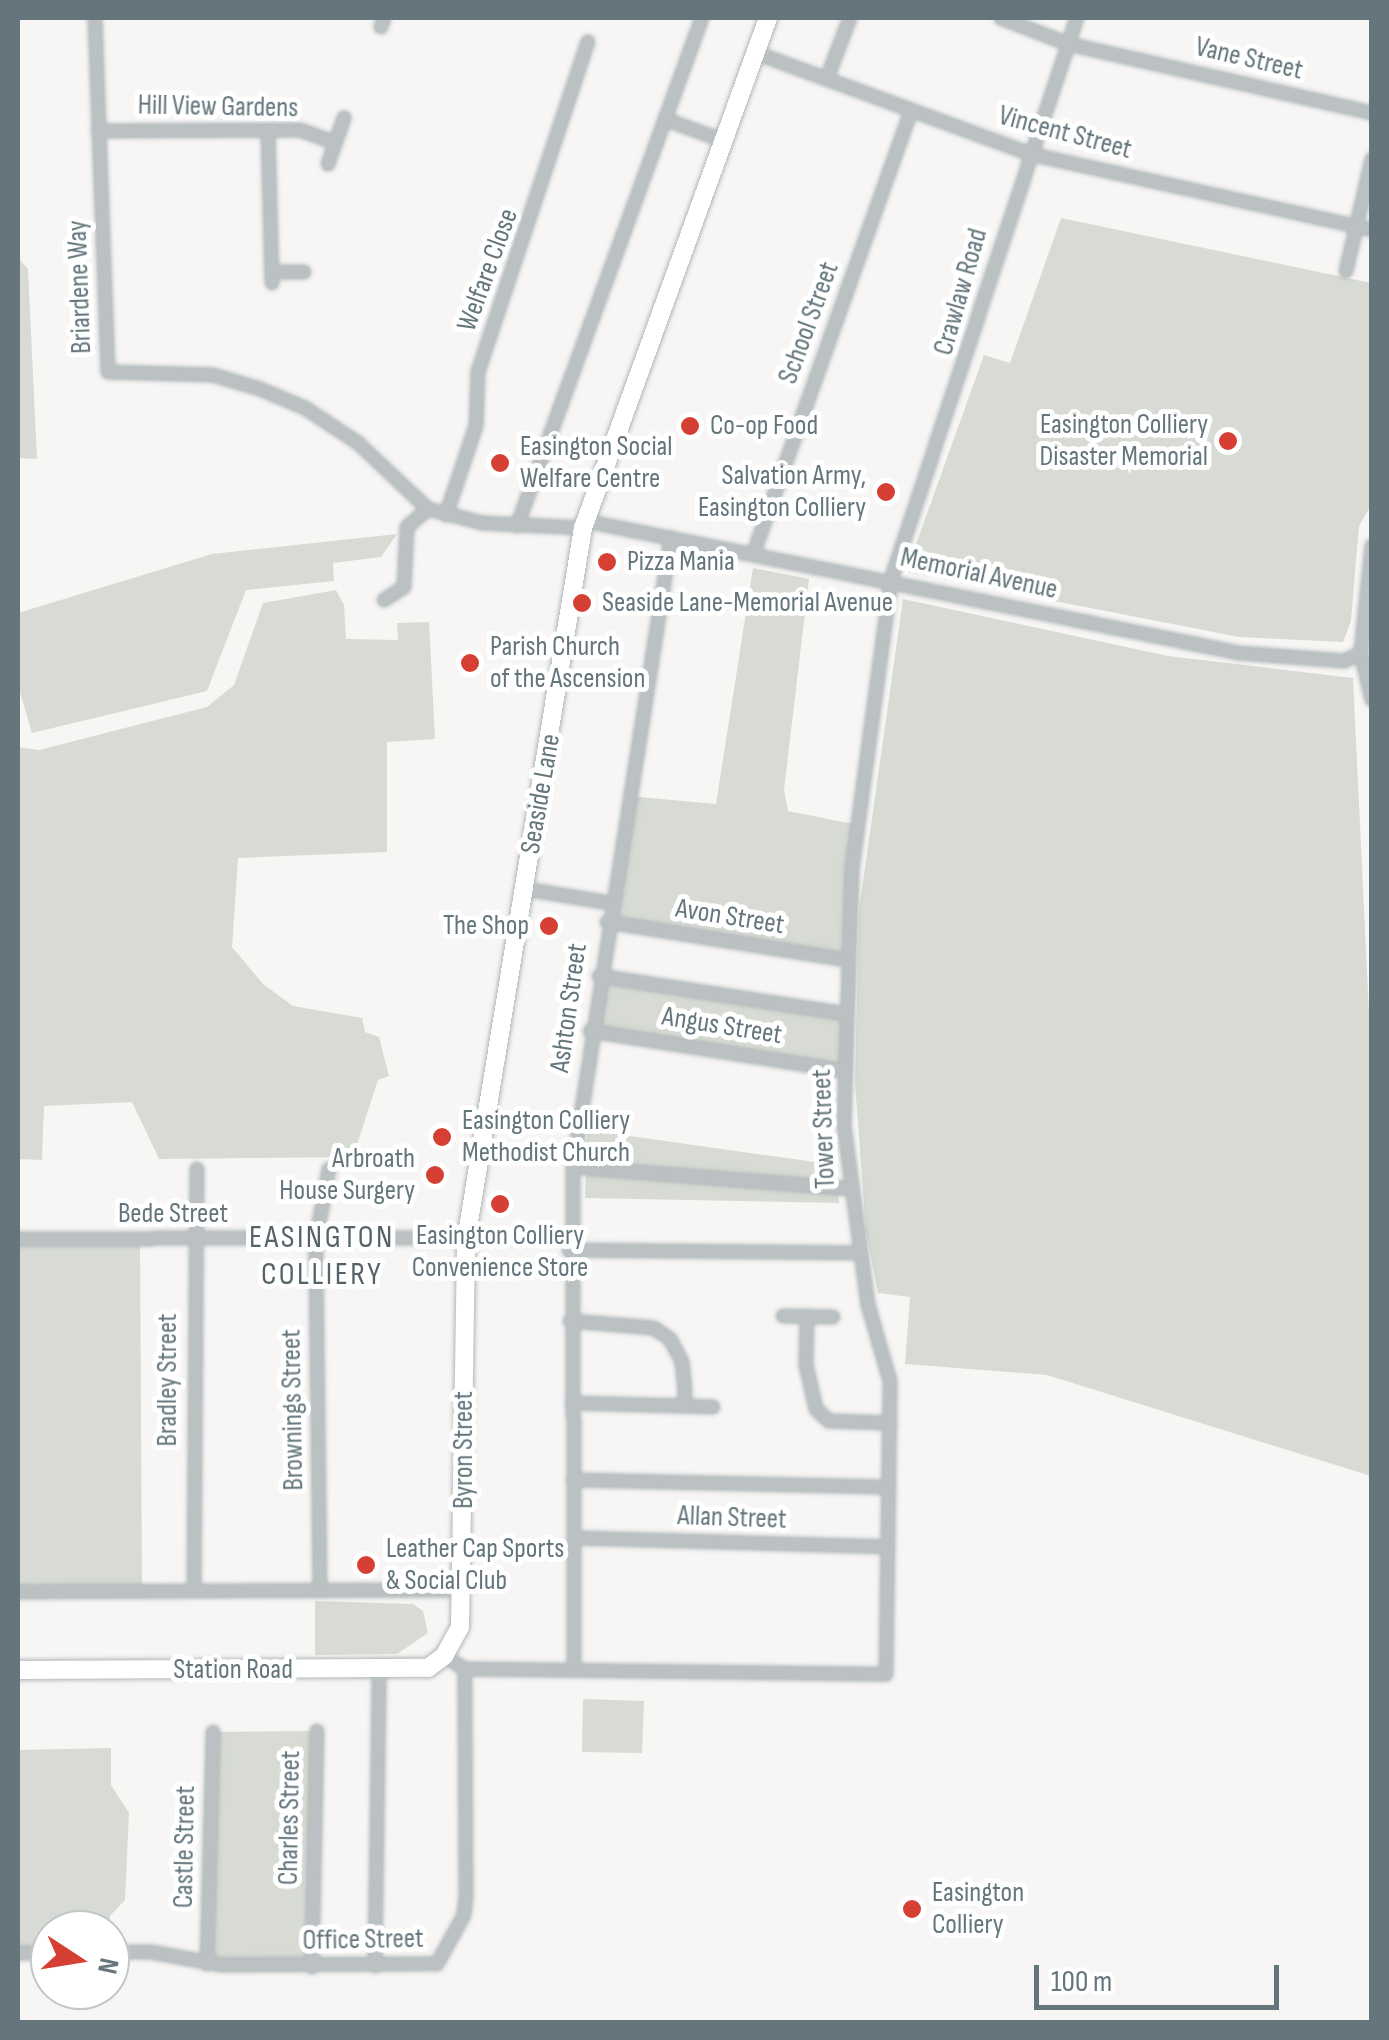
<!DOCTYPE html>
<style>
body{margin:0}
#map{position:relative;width:1389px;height:2040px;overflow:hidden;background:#f7f6f4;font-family:"Sofia Sans Condensed",sans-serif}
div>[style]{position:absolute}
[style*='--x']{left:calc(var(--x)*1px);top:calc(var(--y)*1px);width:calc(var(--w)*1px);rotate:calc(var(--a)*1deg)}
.green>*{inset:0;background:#d7dbd3}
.roads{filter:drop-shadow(0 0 2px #b0b7ba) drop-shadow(0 0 2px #b0b7ba)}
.minor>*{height:12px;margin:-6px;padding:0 6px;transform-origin:6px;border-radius:6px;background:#bbc1c3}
.secondary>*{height:18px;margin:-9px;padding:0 9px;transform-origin:9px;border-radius:9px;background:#fff}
.dots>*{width:28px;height:28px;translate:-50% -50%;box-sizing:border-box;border:5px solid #fff;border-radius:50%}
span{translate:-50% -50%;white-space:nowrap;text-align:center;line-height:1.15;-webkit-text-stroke:10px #fff;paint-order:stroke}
.street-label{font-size:28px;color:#64767c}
.poi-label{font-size:28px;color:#64767c}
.right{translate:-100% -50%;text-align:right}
.left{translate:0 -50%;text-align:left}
.quarter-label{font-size:32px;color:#556368;letter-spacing:2.5px}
.frame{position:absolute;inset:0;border:20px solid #64767c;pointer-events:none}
.north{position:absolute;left:30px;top:1910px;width:100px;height:100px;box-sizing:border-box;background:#fff;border:2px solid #c1c8cb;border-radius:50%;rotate:102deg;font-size:28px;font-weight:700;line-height:40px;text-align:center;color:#64767c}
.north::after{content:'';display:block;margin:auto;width:35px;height:45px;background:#d63f34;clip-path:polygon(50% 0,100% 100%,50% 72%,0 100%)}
.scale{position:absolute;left:1034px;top:1965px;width:245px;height:45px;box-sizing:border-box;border:5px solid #64767c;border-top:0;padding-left:12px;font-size:30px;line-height:35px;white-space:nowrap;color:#64767c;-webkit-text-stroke:8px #fff;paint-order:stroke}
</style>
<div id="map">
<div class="green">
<div style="clip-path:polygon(1061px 218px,1371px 283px,1371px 505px,1359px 526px,1351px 621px,1343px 642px,1239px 637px,906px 572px,984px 355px,1010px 363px)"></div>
<div style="clip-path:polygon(18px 258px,28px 269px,37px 459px,18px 458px)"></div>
<div style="clip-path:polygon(397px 534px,381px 557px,333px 563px,334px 581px,246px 590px,207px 691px,32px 733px,18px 685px,18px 613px,212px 554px)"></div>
<div style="clip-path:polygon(753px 568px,809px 579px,784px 790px,788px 811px,858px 825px,846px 960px,607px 922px,628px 796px,716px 804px)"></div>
<div style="clip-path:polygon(336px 590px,344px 605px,346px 639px,398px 640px,397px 623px,429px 622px,435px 739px,387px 742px,387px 852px,238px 858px,232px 947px,263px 984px,293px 1006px,362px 1018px,365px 1032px,379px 1037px,389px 1076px,378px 1080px,353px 1157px,159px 1159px,132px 1102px,44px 1106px,42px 1160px,18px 1159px,18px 747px,39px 750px,207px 707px,234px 685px,263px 603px)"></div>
<div style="clip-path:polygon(903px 599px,1168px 656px,1353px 678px,1371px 1056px,1371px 1476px,1047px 1375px,905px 1364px,910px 1297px,878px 1293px,866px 1232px,855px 1083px,859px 910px)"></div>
<div style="clip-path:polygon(599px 976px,846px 1014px,846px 1071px,590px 1031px)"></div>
<div style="clip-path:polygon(587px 1130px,836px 1165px,839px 1203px,585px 1198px)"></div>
<div style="clip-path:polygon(18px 1239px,140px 1239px,142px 1591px,18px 1592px)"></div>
<div style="clip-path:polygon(315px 1601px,413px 1604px,423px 1611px,428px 1633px,397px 1654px,315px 1655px)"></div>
<div style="clip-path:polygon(583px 1699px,644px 1701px,642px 1753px,582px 1752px)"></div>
<div style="clip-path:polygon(317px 1731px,312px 1967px,207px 1964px,213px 1732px)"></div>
<div style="clip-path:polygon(111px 1748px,111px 1785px,129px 1813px,125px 1900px,110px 1916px,109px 1930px,50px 1930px,50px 1953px,18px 1953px,18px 1750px)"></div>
</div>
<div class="roads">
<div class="minor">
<div style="--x:95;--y:18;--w:354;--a:87.9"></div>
<div style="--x:108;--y:372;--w:105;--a:1.6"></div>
<div style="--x:213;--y:375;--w:49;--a:16.6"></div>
<div style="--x:260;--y:389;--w:49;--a:22.9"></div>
<div style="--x:305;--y:408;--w:64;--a:33.4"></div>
<div style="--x:358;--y:443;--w:96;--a:43.3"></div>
<div style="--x:428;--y:509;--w:56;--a:14.5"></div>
<div style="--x:482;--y:523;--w:101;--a:2.8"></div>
<div style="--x:1001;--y:18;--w:72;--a:21.2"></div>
<div style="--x:1068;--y:44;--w:312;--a:12.8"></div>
<div style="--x:381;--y:27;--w:9;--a:-72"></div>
<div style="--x:756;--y:53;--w:292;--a:20.2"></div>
<div style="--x:1030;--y:154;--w:350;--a:12.5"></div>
<div style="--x:827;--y:78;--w:64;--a:-69"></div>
<div style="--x:667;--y:120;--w:61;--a:20.2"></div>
<div style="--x:268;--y:130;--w:153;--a:88.5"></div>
<div style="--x:98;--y:131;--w:202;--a:-0.3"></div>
<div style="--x:300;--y:130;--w:37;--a:20"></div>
<div style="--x:328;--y:164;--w:49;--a:-70.8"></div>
<div style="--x:1346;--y:271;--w:115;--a:-76.9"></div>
<div style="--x:272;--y:272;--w:32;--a:0"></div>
<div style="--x:446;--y:515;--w:94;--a:-71.4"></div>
<div style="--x:476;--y:426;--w:54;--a:-87.9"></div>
<div style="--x:478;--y:372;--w:348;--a:-71.6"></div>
<div style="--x:585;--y:521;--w:667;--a:11.41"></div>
<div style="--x:1239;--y:653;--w:105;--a:4.4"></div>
<div style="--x:1344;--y:661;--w:19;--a:-25"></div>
<div style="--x:517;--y:526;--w:541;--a:-69.99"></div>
<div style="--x:1372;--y:546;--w:108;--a:95.9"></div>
<div style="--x:1361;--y:653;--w:48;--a:76.8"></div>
<div style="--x:754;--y:552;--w:469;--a:-70.4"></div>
<div style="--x:384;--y:600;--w:24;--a:-33"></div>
<div style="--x:404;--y:587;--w:60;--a:-87.1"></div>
<div style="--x:407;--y:527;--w:28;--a:-41"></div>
<div style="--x:525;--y:889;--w:86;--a:9.4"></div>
<div style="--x:607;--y:922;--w:242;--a:9"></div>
<div style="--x:599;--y:976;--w:250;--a:8.7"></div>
<div style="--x:590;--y:1031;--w:259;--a:8.9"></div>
<div style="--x:573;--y:1167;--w:278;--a:4.5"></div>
<div style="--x:18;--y:1239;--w:550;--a:-0.21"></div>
<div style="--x:569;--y:1250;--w:291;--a:0.6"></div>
<div style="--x:783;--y:1316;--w:50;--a:1.1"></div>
<div style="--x:807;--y:1316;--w:49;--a:91.2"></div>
<div style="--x:806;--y:1365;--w:45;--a:77.2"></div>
<div style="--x:816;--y:1409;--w:18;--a:43"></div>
<div style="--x:829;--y:1421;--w:61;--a:1.9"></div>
<div style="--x:570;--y:1321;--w:84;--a:4.8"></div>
<div style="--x:654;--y:1328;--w:19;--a:35"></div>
<div style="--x:670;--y:1339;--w:26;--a:62"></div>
<div style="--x:682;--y:1362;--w:28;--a:84"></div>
<div style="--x:685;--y:1390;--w:16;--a:94"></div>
<div style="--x:684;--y:1406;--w:112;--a:-178.5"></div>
<div style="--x:684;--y:1406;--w:29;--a:2"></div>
<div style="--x:573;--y:1480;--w:316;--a:1.3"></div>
<div style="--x:574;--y:1538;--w:314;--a:1.6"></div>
<div style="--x:194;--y:1591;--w:422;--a:-89.6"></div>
<div style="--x:320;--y:1591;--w:351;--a:-90.7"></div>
<div style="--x:316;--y:1240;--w:72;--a:-79.6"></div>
<div style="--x:18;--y:1592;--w:445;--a:-0.3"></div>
<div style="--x:444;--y:1656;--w:25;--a:32"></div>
<div style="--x:465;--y:1669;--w:421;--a:0.7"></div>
<div style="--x:886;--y:1674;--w:293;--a:-89.2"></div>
<div style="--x:890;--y:1381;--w:79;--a:-106.1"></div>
<div style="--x:868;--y:1305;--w:183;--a:-97.6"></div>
<div style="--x:844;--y:1124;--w:255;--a:-88.2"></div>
<div style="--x:852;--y:869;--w:292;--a:-82.3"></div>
<div style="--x:891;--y:580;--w:592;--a:-71.69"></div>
<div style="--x:574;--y:1670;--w:503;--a:-90.11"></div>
<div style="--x:573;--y:1167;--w:637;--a:-81.14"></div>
<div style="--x:110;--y:1952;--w:41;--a:0"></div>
<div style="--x:151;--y:1952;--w:71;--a:10.5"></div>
<div style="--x:221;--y:1965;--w:216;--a:-0.3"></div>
<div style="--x:437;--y:1964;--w:56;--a:-61.1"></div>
<div style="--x:464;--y:1915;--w:18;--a:-84"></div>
<div style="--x:466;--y:1897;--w:228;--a:-90.3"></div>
<div style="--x:18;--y:1953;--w:32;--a:0"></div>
<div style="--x:207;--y:1964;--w:232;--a:-88.5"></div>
<div style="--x:375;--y:1966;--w:294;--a:-89.2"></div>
<div style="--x:312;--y:1967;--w:236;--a:-88.8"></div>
</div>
<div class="secondary">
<div style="--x:18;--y:1670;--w:410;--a:-0.3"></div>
<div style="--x:428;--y:1668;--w:20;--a:-37"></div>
<div style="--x:444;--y:1656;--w:33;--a:-61"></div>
<div style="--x:460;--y:1627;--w:387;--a:-89.1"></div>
<div style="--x:466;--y:1240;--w:722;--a:-80.67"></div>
<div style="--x:583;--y:528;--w:543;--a:-70.06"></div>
</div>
</div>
<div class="dots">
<div style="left:690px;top:426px;background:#d63f34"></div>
<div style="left:1228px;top:441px;background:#d63f34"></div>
<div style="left:500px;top:463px;background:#d63f34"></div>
<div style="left:886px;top:492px;background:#d63f34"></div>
<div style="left:607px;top:562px;background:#d63f34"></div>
<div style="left:582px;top:603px;background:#d63f34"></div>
<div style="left:470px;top:663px;background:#d63f34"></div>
<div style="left:549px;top:926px;background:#d63f34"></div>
<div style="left:442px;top:1137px;background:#d63f34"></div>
<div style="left:435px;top:1175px;background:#d63f34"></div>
<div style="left:500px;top:1204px;background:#d63f34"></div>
<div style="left:366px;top:1565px;background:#d63f34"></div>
<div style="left:912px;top:1909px;background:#d63f34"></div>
</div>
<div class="street-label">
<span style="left:1249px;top:59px;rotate:13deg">Vane Street</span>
<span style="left:218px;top:107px;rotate:1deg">Hill View Gardens</span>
<span style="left:1065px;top:133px;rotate:15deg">Vincent Street</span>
<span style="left:488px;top:270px;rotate:-70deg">Welfare Close</span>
<span style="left:80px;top:287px;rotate:-92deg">Briardene Way</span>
<span style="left:961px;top:292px;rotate:-74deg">Crawlaw Road</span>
<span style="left:809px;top:323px;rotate:-70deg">School Street</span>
<span style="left:979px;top:574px;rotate:12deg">Memorial Avenue</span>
<span style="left:541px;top:794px;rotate:-80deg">Seaside Lane</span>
<span style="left:730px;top:917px;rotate:9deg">Avon Street</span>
<span style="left:569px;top:1008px;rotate:-82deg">Ashton Street</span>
<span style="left:722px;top:1026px;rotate:9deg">Angus Street</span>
<span style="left:824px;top:1129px;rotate:-92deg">Tower Street</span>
<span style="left:173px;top:1214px">Bede Street</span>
<span style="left:168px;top:1380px;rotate:-90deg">Bradley Street</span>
<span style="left:293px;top:1410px;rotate:-91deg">Brownings Street</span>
<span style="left:464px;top:1450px;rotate:-90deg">Byron Street</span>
<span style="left:732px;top:1518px;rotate:2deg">Allan Street</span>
<span style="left:233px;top:1670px">Station Road</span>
<span style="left:290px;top:1818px;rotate:-89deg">Charles Street</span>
<span style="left:185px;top:1847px;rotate:-89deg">Castle Street</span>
<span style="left:363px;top:1940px;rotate:-1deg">Office Street</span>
</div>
<div class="poi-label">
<span class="right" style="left:1208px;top:441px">Easington Colliery<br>Disaster Memorial</span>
<span class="left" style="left:710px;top:426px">Co-op Food</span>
<span class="left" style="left:520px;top:463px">Easington Social<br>Welfare Centre</span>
<span class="right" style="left:866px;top:492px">Salvation Army,<br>Easington Colliery</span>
<span class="left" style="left:627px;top:562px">Pizza Mania</span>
<span class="left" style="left:602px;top:603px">Seaside Lane-Memorial Avenue</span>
<span class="left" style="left:490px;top:663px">Parish Church<br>of the Ascension</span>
<span class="right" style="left:529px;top:926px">The Shop</span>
<span class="left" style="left:462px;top:1137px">Easington Colliery<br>Methodist Church</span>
<span class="right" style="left:415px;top:1175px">Arbroath<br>House Surgery</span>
<span style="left:500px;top:1252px">Easington Colliery<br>Convenience Store</span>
<span class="left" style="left:386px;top:1565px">Leather Cap Sports<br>&amp; Social Club</span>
<span class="left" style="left:932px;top:1909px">Easington<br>Colliery</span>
</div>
<div class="quarter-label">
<span style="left:322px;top:1257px">EASINGTON<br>COLLIERY</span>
</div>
<div class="frame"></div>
<div class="north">N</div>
<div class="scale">100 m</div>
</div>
